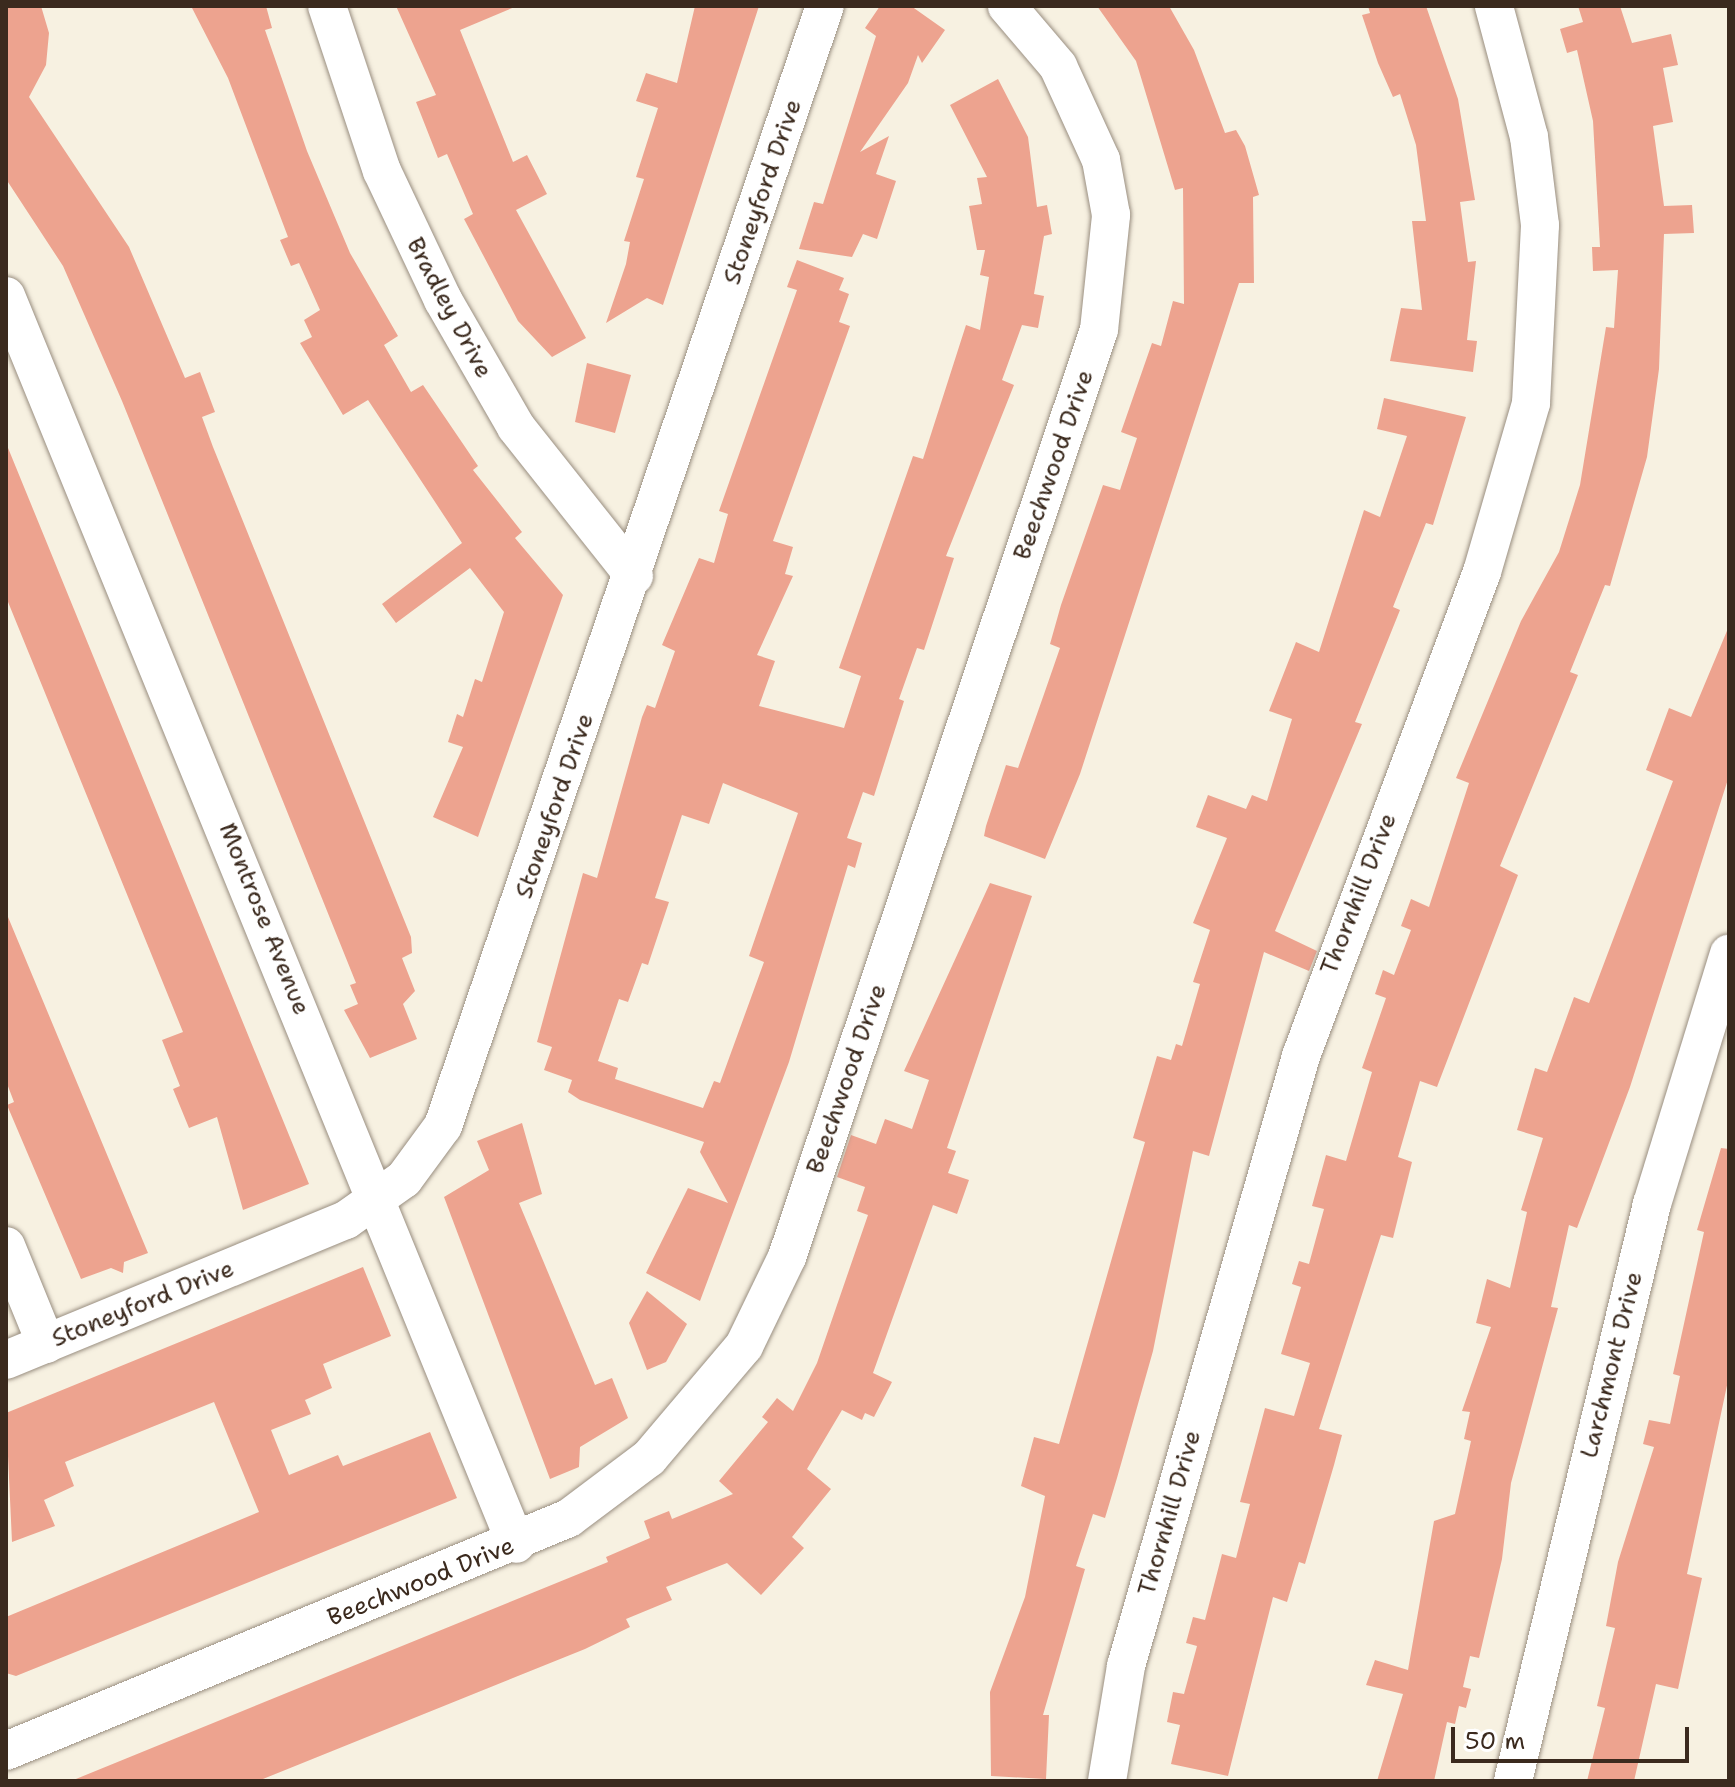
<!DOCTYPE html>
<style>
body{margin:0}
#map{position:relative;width:1735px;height:1787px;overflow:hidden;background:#f7f1e1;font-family:"Shantell Sans",sans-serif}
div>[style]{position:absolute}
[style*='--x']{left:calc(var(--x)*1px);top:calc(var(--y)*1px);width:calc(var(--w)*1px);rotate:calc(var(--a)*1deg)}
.building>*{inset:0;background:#eda38f}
.roads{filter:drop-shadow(0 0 2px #998e80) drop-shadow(0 0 2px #998e80)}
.minor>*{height:38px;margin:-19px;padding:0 19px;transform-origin:19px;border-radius:19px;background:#fff}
span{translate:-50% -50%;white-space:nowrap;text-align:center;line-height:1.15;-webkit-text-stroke:6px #fff;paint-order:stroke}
.street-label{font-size:24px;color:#3b2a1e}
.frame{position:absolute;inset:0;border:8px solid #3b2a1e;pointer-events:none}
.scale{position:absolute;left:1451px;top:1727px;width:238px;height:36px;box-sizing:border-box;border:4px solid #3b2a1e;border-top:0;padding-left:10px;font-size:24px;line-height:28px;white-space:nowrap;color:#3b2a1e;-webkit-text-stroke:6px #fff;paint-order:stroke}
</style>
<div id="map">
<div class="building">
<div style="clip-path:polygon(6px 6px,41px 6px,49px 33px,46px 65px,29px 97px,129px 247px,185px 378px,200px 372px,215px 412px,202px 417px,213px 447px,411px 937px,412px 953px,402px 958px,415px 991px,403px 1004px,417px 1039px,370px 1058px,344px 1010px,358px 1004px,350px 985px,356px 983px,122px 401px,63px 266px,6px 179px)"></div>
<div style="clip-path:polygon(191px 6px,266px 6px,272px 28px,265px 30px,307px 151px,350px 253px,398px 336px,384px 345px,411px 392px,423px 385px,478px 466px,473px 470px,522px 532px,515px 538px,563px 595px,478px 837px,433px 817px,463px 747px,448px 742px,457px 714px,463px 717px,475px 679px,482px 682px,504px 612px,470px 568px,396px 623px,382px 604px,462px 543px,368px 400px,343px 415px,300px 343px,312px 337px,304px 320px,320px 310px,299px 263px,291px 266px,280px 240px,288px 237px,228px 78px)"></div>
<div style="clip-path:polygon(396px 6px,517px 6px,460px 30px,513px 162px,527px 155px,547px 194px,516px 210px,586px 338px,552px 357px,518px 321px,464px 219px,473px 214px,447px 154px,438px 158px,416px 102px,436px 95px)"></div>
<div style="clip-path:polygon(695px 6px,759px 6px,663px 305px,647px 298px,606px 323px,626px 264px,630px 242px,624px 241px,644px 179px,636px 177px,658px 108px,636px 101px,646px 73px,677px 83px)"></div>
<div style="clip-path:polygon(880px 6px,911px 6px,945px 30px,922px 63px,918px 55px,908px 83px,860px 152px,889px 136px,876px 174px,896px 181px,877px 239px,863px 234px,852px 257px,799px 249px,814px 202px,823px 204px,876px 36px,865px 28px)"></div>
<div style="clip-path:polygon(1097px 6px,1169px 6px,1194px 50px,1225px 133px,1236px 130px,1245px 146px,1259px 195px,1253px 197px,1254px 283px,1239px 283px,1080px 774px,1045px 859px,984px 836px,986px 826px,1006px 765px,1018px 768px,1043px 697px,1060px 648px,1050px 644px,1061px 605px,1103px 485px,1120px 490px,1137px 438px,1121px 432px,1152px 343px,1161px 346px,1173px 301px,1184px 304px,1183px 188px,1175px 190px,1136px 61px)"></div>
<div style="clip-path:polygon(1368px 6px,1426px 6px,1458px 99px,1475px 200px,1460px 202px,1468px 262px,1476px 261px,1467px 340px,1477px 341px,1473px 372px,1390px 361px,1401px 308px,1422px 310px,1412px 221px,1426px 221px,1416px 145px,1400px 94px,1393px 97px,1378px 63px,1362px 15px,1370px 13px)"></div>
<div style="clip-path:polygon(1578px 6px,1620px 6px,1632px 43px,1671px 34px,1678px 65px,1663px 68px,1673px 122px,1653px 126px,1664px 206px,1692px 205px,1694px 233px,1664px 234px,1659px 369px,1647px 457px,1610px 586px,1605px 585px,1570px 672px,1578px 675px,1500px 866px,1518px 875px,1437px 1087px,1420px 1081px,1398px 1157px,1412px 1162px,1393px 1238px,1381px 1235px,1319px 1429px,1342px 1435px,1334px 1465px,1305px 1564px,1299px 1562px,1287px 1602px,1273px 1597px,1228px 1776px,1171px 1764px,1180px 1725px,1167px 1722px,1173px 1692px,1184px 1694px,1197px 1646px,1186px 1643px,1193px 1617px,1205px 1620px,1222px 1554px,1236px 1558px,1250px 1504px,1240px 1502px,1265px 1408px,1294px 1416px,1310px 1363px,1281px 1354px,1301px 1287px,1292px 1284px,1299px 1261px,1309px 1264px,1324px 1209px,1312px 1206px,1326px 1155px,1346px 1161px,1372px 1072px,1362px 1068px,1386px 998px,1375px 994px,1383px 970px,1394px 975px,1411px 930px,1401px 926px,1411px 899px,1429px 907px,1469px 783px,1456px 778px,1521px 621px,1559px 552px,1580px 485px,1606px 327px,1614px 328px,1618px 270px,1593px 271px,1592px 247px,1600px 247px,1593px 121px,1577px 50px,1567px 53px,1560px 29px,1583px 22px)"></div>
<div style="clip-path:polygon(evenodd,998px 79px,1028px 137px,1037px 207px,1047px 205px,1052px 234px,1044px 236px,1034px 294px,1044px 296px,1038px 328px,1022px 325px,1002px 380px,1014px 385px,946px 556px,954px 558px,924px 650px,917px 648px,899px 699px,904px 701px,874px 796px,863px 792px,847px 838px,862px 843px,855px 868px,848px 865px,789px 1062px,700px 1301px,646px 1273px,688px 1188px,728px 1203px,700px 1152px,704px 1142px,580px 1100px,568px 1092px,572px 1080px,544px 1070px,552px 1047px,537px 1042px,583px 873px,597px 878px,642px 717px,647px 705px,655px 708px,675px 651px,662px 645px,699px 558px,714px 563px,728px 514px,719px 511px,797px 290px,787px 287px,797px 260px,844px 278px,839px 290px,849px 294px,839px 322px,850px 326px,773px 541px,793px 547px,785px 574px,793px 576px,757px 655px,775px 661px,759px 706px,844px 728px,861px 676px,839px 668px,913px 456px,923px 459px,966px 325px,980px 330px,989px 277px,980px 275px,985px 250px,977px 250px,969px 206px,982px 204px,977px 178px,987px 177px,950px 105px,998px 79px,723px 783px,798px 813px,749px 956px,764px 962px,720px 1083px,714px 1081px,703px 1108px,615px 1079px,618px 1068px,598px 1061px,619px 999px,628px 1002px,642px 963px,648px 965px,669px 902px,655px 898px,682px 815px,709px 824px,723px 783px)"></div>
<div style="clip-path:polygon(587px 363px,631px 375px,615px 433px,575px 422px)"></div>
<div style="clip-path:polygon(1384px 398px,1466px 417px,1433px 525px,1426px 523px,1393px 607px,1400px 610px,1355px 722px,1362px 724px,1275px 931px,1317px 951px,1309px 971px,1264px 952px,1209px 1156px,1193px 1151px,1153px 1351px,1117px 1478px,1105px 1518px,1093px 1514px,1076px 1566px,1085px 1569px,1043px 1715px,1049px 1715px,1046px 1779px,991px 1776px,990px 1692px,1025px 1597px,1045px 1496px,1021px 1486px,1034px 1437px,1059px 1444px,1145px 1142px,1133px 1138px,1157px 1056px,1171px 1060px,1176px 1044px,1182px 1046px,1200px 984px,1193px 982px,1210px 930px,1193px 923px,1227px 838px,1196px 827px,1208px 795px,1246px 809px,1252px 795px,1267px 801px,1292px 719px,1269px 711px,1296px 642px,1319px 652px,1364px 510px,1380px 517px,1407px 436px,1377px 429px)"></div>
<div style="clip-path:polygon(6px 443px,309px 1184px,243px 1210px,217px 1117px,189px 1128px,173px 1089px,180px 1086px,162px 1040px,183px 1032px,6px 597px)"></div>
<div style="clip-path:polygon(1729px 626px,1729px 776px,1630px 1087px,1577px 1228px,1569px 1225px,1551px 1307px,1558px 1308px,1511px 1483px,1502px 1559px,1479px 1658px,1470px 1656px,1463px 1687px,1471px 1689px,1466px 1708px,1459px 1706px,1455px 1724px,1447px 1722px,1434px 1781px,1377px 1781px,1403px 1694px,1366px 1685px,1375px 1660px,1408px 1670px,1434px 1521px,1455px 1514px,1471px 1441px,1464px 1439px,1470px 1412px,1462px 1411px,1491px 1327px,1476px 1323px,1487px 1279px,1510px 1288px,1527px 1212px,1521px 1210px,1543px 1138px,1517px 1130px,1535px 1068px,1547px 1072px,1574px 997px,1589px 1003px,1673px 781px,1646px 770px,1669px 708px,1691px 717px)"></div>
<div style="clip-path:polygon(990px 883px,1032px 896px,947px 1148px,956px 1151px,948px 1173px,969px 1180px,957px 1214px,933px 1205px,873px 1373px,892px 1382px,874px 1417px,865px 1413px,862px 1420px,842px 1410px,807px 1469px,831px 1489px,792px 1537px,804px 1548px,761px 1595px,727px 1563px,666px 1587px,672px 1600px,626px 1619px,630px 1627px,585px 1649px,258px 1781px,71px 1781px,608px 1562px,606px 1557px,650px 1538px,644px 1521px,669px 1511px,672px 1519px,733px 1494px,719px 1481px,768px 1422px,762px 1417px,777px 1398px,793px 1411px,817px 1363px,868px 1215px,857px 1211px,865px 1187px,837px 1177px,851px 1135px,876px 1144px,885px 1119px,912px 1129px,929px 1080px,904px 1071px)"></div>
<div style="clip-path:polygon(8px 917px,148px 1253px,124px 1262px,123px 1273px,111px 1268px,81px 1279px,7px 1105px,14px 1102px,6px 1081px)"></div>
<div style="clip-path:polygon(522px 1123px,542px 1194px,519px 1203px,595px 1385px,612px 1378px,628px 1418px,580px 1447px,579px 1467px,550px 1479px,444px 1197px,489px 1170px,477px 1141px)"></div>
<div style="clip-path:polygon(1721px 1148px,1729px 1149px,1729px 1376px,1687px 1574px,1702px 1578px,1678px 1689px,1656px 1684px,1634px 1781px,1587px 1781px,1605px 1708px,1597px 1706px,1615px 1628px,1606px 1626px,1618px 1562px,1654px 1447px,1643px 1444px,1649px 1420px,1670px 1424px,1680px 1376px,1673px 1374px,1704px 1232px,1697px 1230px)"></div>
<div style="clip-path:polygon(363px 1267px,391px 1336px,323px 1364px,332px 1388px,305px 1400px,311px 1414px,271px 1430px,289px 1475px,338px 1455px,343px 1466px,430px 1432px,457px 1498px,16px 1676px,6px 1673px,6px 1617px,259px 1512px,214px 1402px,65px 1462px,74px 1486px,44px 1500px,55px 1526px,12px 1542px,6px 1413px)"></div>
<div style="clip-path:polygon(647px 1291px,687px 1324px,666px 1362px,647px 1370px,629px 1323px)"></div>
</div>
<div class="roads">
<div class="minor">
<div style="--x:327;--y:6;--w:174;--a:71.6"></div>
<div style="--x:382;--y:171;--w:143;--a:64.7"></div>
<div style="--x:443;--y:300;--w:146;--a:60.1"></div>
<div style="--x:516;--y:427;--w:190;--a:51.6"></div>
<div style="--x:6;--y:296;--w:1348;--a:67.77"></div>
<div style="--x:6;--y:1246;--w:106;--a:67.8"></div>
<div style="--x:6;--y:1360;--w:368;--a:-22.4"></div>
<div style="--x:346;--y:1220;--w:71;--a:-35.3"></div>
<div style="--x:404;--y:1179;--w:66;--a:-53.7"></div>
<div style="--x:443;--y:1126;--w:1183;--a:-71.17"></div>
<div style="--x:6;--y:1751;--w:609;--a:-22.48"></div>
<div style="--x:569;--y:1518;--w:100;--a:-36.9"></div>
<div style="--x:649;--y:1458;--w:147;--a:-49.7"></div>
<div style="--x:744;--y:1346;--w:99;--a:-64.2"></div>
<div style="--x:787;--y:1257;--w:978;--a:-71.4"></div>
<div style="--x:1099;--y:330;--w:116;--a:-84"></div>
<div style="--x:1111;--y:215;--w:56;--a:-100.3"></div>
<div style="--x:1101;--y:160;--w:103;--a:-114.6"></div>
<div style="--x:1058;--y:66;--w:79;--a:-130.4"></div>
<div style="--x:1107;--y:1781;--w:117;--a:-80.6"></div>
<div style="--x:1126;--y:1666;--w:635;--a:-73.99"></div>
<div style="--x:1301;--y:1056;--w:517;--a:-69.5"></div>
<div style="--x:1482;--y:572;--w:176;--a:-73.8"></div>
<div style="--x:1531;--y:403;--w:178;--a:-87.1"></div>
<div style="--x:1540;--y:225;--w:89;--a:-97.1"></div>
<div style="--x:1529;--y:137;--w:136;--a:-105"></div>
<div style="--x:1513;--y:1781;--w:594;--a:-76.46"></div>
<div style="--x:1652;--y:1204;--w:262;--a:-72.9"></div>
</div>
</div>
<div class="street-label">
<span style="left:763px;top:192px;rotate:-71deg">Stoneyford Drive</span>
<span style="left:449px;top:308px;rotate:62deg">Bradley Drive</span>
<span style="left:1054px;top:465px;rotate:-71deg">Beechwood Drive</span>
<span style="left:555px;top:806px;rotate:-71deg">Stoneyford Drive</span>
<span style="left:1359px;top:894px;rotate:-69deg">Thornhill Drive</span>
<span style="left:264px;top:919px;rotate:68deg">Montrose Avenue</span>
<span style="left:847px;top:1079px;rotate:-71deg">Beechwood Drive</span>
<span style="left:143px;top:1304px;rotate:-22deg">Stoneyford Drive</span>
<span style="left:1612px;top:1365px;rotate:-76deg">Larchmont Drive</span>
<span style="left:1170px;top:1513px;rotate:-74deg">Thornhill Drive</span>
<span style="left:421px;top:1582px;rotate:-22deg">Beechwood Drive</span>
</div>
<div class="frame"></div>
<div class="scale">50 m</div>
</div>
